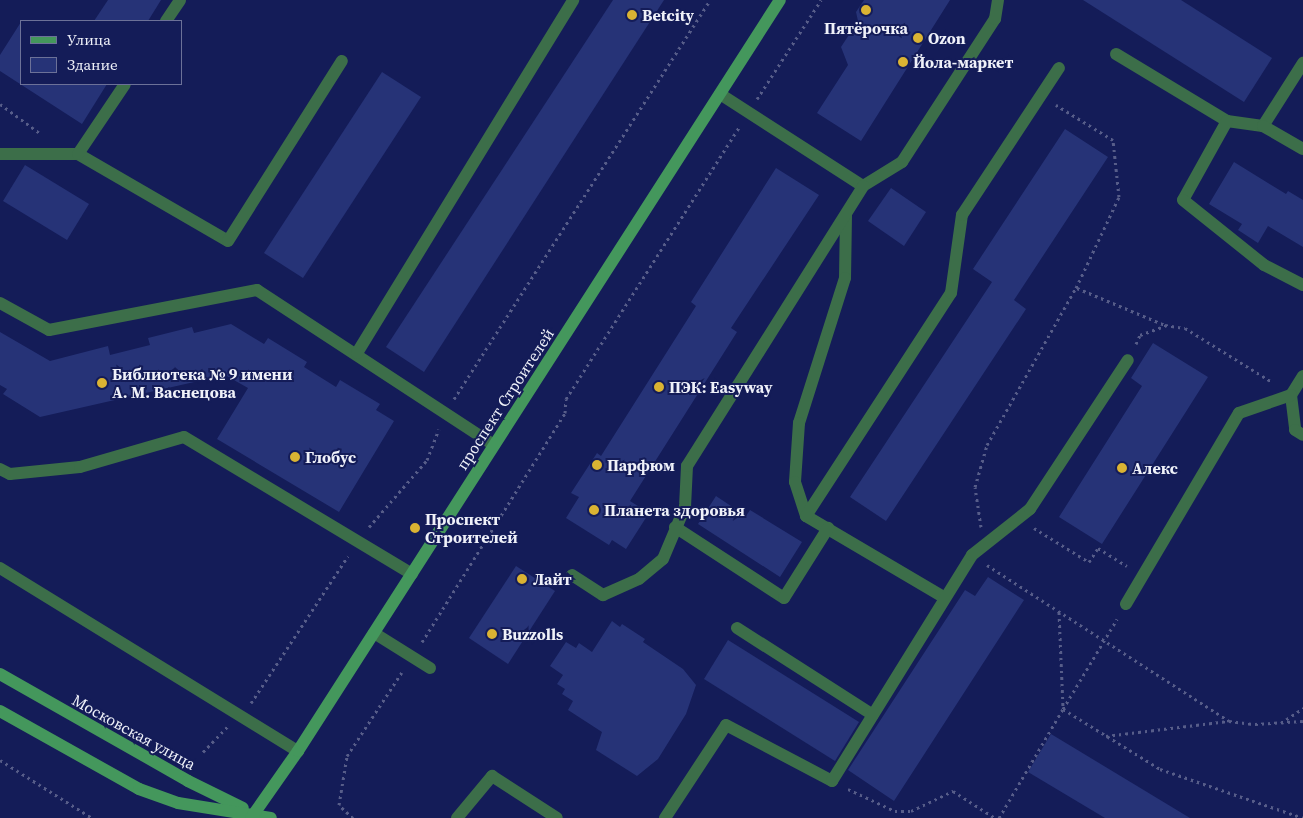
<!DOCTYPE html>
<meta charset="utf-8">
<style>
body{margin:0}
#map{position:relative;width:1303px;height:818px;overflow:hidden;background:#141c58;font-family:"Source Serif 4",serif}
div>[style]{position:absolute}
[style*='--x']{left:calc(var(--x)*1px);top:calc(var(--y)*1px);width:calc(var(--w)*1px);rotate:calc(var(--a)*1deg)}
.building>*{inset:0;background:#263377}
.path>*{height:3px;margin-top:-1.5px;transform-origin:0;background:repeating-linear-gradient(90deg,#575d89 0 2.5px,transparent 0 6.5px)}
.lane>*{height:12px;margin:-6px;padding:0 6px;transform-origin:6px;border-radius:6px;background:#3c6e49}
.secondary>*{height:12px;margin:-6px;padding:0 6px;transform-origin:6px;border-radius:6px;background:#44975c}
.dots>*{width:14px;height:14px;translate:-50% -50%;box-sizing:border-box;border:2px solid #141c58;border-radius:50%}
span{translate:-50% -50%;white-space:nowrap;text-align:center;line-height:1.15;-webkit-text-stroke:4px #141c58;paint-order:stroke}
.poi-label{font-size:16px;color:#eff1f9;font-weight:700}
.left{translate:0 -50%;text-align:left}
.street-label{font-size:16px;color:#eff1f9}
.legend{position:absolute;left:20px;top:20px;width:162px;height:65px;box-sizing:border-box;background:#141c58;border:1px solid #6c7198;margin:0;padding:6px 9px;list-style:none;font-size:15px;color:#eff1f9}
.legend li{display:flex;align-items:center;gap:10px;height:25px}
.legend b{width:25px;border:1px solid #6c7198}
</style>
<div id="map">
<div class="building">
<div style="clip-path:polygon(108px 0,161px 0,148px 21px,94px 21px)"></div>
<div style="clip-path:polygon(613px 0,664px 0,424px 372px,386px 347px)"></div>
<div style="clip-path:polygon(864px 0,950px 0,861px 141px,817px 113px,848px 65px,841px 47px,858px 21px,856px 12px)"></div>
<div style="clip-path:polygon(1083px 0,1181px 0,1272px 58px,1244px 102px)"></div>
<div style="clip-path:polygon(21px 22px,21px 84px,107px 84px,82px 124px,0 71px,0 55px)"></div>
<div style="clip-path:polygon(382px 72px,421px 97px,303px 278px,264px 253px)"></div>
<div style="clip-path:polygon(1065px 129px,1108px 157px,1014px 300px,1026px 309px,886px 521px,850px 497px,992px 282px,973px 269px)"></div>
<div style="clip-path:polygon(1234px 162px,1286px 194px,1288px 191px,1303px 200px,1303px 247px,1268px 226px,1258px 243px,1238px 230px,1242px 224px,1209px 204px)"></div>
<div style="clip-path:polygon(25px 165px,89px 204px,67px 240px,3px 201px)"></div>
<div style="clip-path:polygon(776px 168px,819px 195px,731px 328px,737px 332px,630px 501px,649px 513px,626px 549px,612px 540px,609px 545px,566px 518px,579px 497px,571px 493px,597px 453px,601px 456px,696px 306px,691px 302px)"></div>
<div style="clip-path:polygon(891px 188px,926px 212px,904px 246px,868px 221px)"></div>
<div style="clip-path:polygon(231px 324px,264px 344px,268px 338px,307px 362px,304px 367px,336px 387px,340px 380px,380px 404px,376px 410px,394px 421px,339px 512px,217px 439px,248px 388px,225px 375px,40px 417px,3px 394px,7px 389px,0 385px,0 332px,50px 361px,108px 346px,110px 355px,150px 345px,148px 338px,192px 327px,194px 333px)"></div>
<div style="clip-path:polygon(1153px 343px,1208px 377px,1102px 544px,1059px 517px,1142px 386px,1131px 378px)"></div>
<div style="clip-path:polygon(716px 496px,746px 516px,750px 510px,802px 542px,780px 577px,698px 524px)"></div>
<div style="clip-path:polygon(516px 566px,555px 591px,508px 664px,469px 638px)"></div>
<div style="clip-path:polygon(988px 577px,1024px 600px,894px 801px,848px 770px,965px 590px,975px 596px)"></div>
<div style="clip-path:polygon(612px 621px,620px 627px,622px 624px,645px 639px,643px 642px,683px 669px,696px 685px,686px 714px,658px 759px,637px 776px,596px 750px,602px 732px,568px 710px,573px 701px,562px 694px,565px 689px,557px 684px,563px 675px,550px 666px,566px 642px,576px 648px,579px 643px,592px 652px)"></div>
<div style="clip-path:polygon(728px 640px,859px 722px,835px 761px,704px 679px)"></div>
<div style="clip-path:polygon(1051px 734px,1190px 818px,1105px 818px,1028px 772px)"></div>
</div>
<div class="path">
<div style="--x:757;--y:99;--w:118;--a:-57.1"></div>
<div style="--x:0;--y:104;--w:51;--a:36.2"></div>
<div style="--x:1077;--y:288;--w:95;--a:22.8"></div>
<div style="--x:1165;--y:325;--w:20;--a:9"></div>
<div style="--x:1185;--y:328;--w:102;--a:31.8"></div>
<div style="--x:1136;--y:344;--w:10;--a:-66"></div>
<div style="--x:1140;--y:335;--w:27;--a:-20"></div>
<div style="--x:454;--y:399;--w:474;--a:-57.3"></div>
<div style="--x:369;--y:527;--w:89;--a:-49.1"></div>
<div style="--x:427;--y:460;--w:33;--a:-69"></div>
<div style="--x:981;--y:527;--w:40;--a:-98.5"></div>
<div style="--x:975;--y:487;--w:44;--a:-74.1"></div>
<div style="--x:987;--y:445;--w:180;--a:-60.5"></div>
<div style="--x:1076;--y:288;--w:101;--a:-64.7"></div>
<div style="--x:1119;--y:197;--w:57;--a:-96"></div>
<div style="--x:1113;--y:140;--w:67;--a:-148.4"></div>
<div style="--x:1034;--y:528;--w:65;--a:31.7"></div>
<div style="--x:1089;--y:562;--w:17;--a:-57"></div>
<div style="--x:1098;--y:548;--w:34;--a:32"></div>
<div style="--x:987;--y:565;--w:288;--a:32.8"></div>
<div style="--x:1229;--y:721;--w:26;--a:7"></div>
<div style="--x:1255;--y:724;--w:48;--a:-3.6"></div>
<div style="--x:1059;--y:612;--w:96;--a:87.6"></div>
<div style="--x:422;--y:642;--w:270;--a:-58"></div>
<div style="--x:565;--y:413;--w:14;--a:-86"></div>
<div style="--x:566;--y:399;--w:322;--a:-57.5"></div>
<div style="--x:251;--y:703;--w:176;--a:-56.6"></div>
<div style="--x:1063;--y:709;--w:105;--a:-59"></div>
<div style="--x:1281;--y:723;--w:27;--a:-34"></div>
<div style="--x:1106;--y:736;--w:123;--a:-7"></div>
<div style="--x:203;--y:752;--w:35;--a:-46"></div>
<div style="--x:0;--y:760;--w:109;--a:32.2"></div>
<div style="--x:848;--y:789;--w:52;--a:25.1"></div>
<div style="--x:895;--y:811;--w:16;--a:0"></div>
<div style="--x:911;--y:811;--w:47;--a:-25.5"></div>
<div style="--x:953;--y:791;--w:50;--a:32.7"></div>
<div style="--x:353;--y:818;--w:19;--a:-137"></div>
<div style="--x:339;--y:805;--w:50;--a:-80.7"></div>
<div style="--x:347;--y:756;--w:100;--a:-56.8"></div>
<div style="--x:999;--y:818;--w:126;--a:-59.6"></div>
<div style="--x:1063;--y:709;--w:114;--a:31.7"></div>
<div style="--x:1160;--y:769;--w:151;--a:18.9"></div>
</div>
<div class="lane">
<div style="--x:166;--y:21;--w:25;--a:-56"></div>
<div style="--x:1116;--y:54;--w:130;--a:31.1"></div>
<div style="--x:1227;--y:121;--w:36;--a:8"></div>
<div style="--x:1263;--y:126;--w:75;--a:-57.6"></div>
<div style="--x:720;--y:94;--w:170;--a:32.8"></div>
<div style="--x:863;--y:186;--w:46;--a:-31.6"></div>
<div style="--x:902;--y:162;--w:171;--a:-57"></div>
<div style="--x:995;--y:19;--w:19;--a:-81"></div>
<div style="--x:1227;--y:121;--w:90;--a:119.1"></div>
<div style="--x:1183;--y:200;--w:104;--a:38.7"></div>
<div style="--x:1264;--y:265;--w:44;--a:27.1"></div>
<div style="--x:1263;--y:126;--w:46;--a:29.9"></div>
<div style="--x:0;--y:154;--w:78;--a:0"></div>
<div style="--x:78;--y:154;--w:173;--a:30.1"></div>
<div style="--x:228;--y:241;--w:213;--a:-57.7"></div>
<div style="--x:78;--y:154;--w:84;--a:-56.1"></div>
<div style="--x:846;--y:215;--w:63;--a:90.9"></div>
<div style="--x:845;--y:278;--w:152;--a:107.6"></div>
<div style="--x:799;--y:423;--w:59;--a:93.9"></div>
<div style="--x:795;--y:482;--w:36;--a:72"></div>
<div style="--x:806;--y:516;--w:161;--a:30.5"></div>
<div style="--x:0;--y:303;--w:56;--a:28.9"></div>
<div style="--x:49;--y:330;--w:212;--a:-10.9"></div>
<div style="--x:257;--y:290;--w:283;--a:33.2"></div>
<div style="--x:357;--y:353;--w:414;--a:-58.5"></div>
<div style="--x:1303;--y:376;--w:22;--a:122"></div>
<div style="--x:1291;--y:395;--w:35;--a:83"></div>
<div style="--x:1295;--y:430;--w:9;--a:32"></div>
<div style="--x:0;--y:469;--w:11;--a:27"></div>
<div style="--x:10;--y:474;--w:70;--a:-5.7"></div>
<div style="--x:80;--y:467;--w:108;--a:-16.1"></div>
<div style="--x:184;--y:437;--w:266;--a:31"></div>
<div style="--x:806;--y:516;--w:266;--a:-57"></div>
<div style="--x:951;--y:293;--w:79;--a:-82"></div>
<div style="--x:962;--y:215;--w:176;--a:-56.6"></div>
<div style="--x:675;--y:527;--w:130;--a:33.1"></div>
<div style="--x:784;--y:598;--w:83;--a:-57.8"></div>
<div style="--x:0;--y:568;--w:350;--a:31.6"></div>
<div style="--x:572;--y:575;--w:37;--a:33"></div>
<div style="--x:603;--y:595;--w:39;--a:-24"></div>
<div style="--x:639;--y:579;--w:31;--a:-40"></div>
<div style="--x:663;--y:559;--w:56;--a:-67.1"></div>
<div style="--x:685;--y:507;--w:41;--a:-87.2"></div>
<div style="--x:687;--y:466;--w:331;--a:-57.8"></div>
<div style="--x:1126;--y:604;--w:222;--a:-59.4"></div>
<div style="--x:1239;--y:413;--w:55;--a:-19.1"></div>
<div style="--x:737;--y:628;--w:161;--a:32.6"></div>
<div style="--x:374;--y:633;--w:66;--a:32"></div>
<div style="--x:457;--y:818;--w:55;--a:-50.2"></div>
<div style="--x:492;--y:776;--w:77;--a:32.9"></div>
<div style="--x:665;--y:818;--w:111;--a:-56.7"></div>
<div style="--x:726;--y:725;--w:120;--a:27.8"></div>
<div style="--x:832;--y:781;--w:266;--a:-58.2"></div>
<div style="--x:972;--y:555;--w:74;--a:-38.4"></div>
<div style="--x:1030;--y:509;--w:178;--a:-56.7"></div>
</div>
<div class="secondary">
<div style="--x:0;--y:674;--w:216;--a:29.6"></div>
<div style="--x:188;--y:781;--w:61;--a:26.1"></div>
<div style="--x:0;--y:711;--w:159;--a:29.3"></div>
<div style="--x:139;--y:789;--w:41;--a:19.7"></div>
<div style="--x:178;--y:803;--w:94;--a:9.2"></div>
<div style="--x:251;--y:818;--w:82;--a:-55"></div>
<div style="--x:298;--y:751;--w:892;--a:-57.31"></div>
</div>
<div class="dots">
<div style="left:866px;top:10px;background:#dab333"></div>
<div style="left:632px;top:15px;background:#dab333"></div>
<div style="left:918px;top:38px;background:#dab333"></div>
<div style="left:903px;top:62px;background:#dab333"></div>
<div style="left:102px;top:383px;background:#dab333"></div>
<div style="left:659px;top:387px;background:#dab333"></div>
<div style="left:295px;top:457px;background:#dab333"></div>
<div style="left:597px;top:465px;background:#dab333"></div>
<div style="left:1122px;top:468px;background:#dab333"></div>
<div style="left:594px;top:510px;background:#dab333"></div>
<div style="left:415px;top:528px;background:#dab333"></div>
<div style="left:522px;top:579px;background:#dab333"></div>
<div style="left:492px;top:634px;background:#dab333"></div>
</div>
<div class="poi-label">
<span class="left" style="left:642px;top:15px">Betcity</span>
<span style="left:866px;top:28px">Пятёрочка</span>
<span class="left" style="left:928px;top:38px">Ozon</span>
<span class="left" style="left:913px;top:62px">Йола-маркет</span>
<span class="left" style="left:112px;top:383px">Библиотека № 9 имени<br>А. М. Васнецова</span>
<span class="left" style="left:669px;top:387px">ПЭК: Easyway</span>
<span class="left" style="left:305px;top:457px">Глобус</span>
<span class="left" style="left:607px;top:465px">Парфюм</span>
<span class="left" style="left:1132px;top:468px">Алекс</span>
<span class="left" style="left:604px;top:510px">Планета здоровья</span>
<span class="left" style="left:425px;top:528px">Проспект<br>Строителей</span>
<span class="left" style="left:533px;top:579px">Лайт</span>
<span class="left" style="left:502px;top:634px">Buzzolls</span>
</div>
<div class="street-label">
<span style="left:505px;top:399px;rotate:-57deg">проспект Строителей</span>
<span style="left:134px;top:732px;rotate:29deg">Московская улица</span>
</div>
<ul class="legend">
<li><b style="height:6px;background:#44975c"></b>Улица</li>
<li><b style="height:14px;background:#263377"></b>Здание</li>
</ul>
</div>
